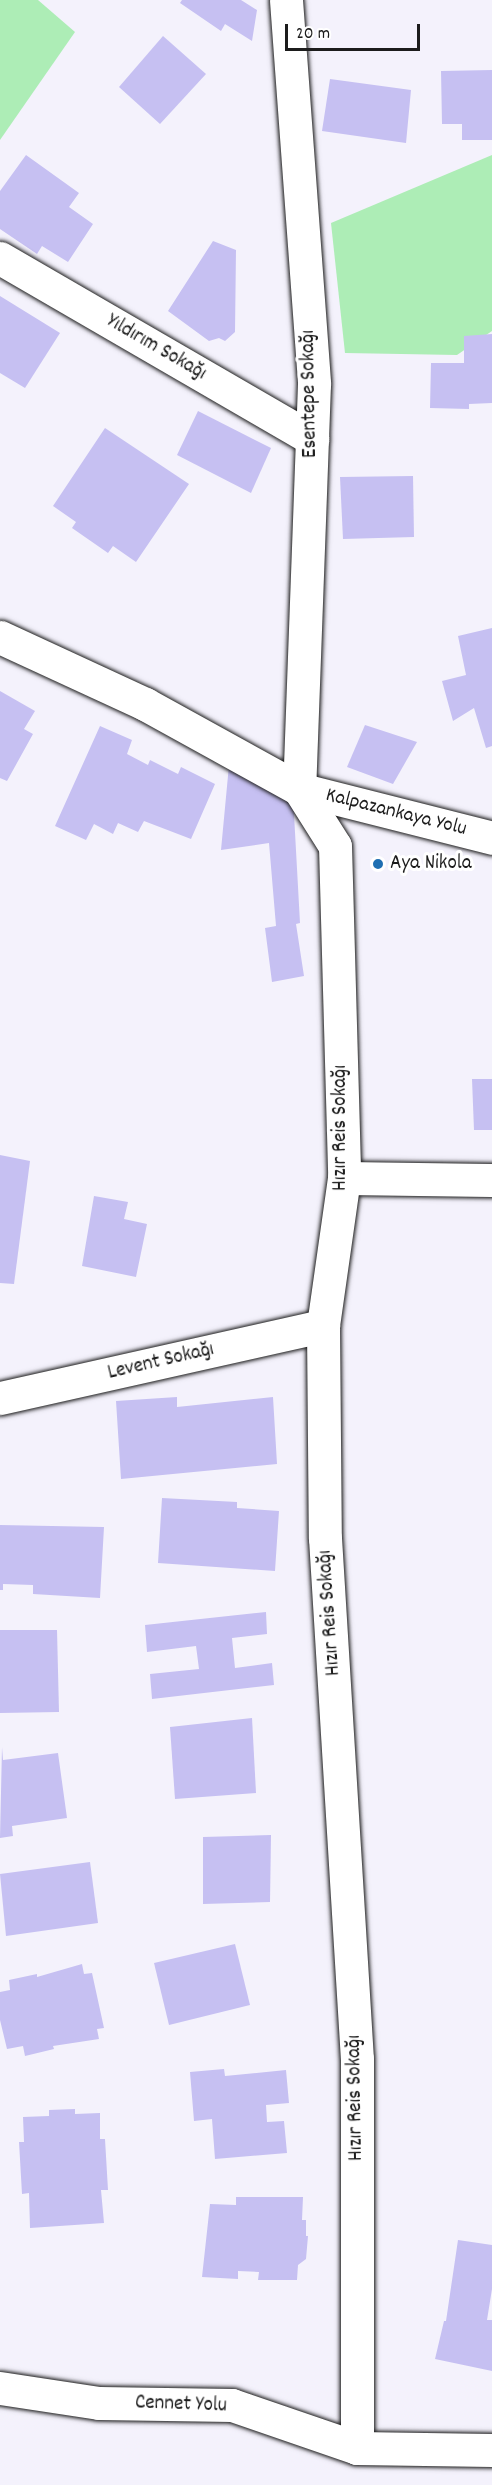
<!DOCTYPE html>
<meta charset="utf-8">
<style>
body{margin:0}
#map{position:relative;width:492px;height:2485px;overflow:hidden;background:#f4f2fc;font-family:Dekko,sans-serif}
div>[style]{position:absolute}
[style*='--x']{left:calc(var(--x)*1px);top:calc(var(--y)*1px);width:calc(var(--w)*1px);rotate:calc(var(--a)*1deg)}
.green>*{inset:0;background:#adedb6}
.building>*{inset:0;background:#c6c0f2}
.roads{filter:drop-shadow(0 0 2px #1c1c1c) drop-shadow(0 0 2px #1c1c1c)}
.minor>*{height:33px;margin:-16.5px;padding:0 16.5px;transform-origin:16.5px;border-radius:16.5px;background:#fff}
.dots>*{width:16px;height:16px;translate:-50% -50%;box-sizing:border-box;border:3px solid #fff;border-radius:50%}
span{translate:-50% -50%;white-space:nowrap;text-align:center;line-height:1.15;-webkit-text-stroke:6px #fff;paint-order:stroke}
.street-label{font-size:21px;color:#1c1c1c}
.poi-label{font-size:21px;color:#1c1c1c}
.left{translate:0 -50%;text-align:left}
.scale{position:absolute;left:285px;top:24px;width:135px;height:27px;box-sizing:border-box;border:3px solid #1c1c1c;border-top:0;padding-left:8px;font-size:18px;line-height:21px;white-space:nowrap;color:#1c1c1c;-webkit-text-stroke:4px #fff;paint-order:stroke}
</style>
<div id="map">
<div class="green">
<div style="clip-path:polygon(0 0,38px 0,75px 32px,0 140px)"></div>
<div style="clip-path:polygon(492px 155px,492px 331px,457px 355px,345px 353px,331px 223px)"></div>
</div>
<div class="building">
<div style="clip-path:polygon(182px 0,241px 0,257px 10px,252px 41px,225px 24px,221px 31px,180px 3px)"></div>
<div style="clip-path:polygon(163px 36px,206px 74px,160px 124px,119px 87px)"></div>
<div style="clip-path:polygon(492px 70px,492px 140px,462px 140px,462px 124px,442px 124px,441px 71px)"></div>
<div style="clip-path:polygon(330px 79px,411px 90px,406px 143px,322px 131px)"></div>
<div style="clip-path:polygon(26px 155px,79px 193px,69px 207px,93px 224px,68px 262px,42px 246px,37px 254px,0 229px,0 191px)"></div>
<div style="clip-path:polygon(213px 241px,236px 250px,235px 332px,225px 341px,219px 338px,209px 341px,168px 311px)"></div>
<div style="clip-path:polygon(0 296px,60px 333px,25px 388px,0 373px)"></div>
<div style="clip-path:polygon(492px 334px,492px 403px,469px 404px,469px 409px,430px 408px,431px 363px,464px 363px,464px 336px)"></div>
<div style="clip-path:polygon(198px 411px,271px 448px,251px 493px,177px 455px)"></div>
<div style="clip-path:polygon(105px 428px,189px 484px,136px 562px,113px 546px,108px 553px,72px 528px,76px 522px,53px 506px)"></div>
<div style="clip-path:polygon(413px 476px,414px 537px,343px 539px,340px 477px)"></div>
<div style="clip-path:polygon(492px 628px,492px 746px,486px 748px,474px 708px,453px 721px,442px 681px,466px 675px,458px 636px)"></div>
<div style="clip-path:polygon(0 691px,35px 711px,24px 729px,33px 734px,7px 781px,0 778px)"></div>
<div style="clip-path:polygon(365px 725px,417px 742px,393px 784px,347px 767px)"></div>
<div style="clip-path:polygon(100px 726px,132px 740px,127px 754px,148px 765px,150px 760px,178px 774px,181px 767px,215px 784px,191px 839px,144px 821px,138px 832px,118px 823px,113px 834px,94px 824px,86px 840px,55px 826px)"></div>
<div style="clip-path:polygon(229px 765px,293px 796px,300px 923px,296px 924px,304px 976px,272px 982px,265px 928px,276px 926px,269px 843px,221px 850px)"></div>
<div style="clip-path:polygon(472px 1079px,492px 1079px,492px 1130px,474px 1130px)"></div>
<div style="clip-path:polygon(0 1155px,30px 1161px,14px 1284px,0 1283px)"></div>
<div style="clip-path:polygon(94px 1196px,128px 1202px,124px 1219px,147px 1224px,136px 1277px,82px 1266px)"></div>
<div style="clip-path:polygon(177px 1397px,177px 1407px,273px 1397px,277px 1464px,121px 1479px,116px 1401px)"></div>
<div style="clip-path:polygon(162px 1498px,237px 1502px,237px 1508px,279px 1511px,275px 1571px,158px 1563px)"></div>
<div style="clip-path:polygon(0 1525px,104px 1527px,100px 1598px,33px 1594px,33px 1585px,3px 1584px,3px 1590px,0 1590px)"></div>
<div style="clip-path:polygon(266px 1612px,267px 1634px,232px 1638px,235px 1668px,272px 1663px,274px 1685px,152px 1699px,150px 1674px,199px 1669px,196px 1646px,147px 1652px,145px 1625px)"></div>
<div style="clip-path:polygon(0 1630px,57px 1630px,59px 1712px,0 1713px)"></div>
<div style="clip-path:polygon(252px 1718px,256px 1793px,175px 1799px,170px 1727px)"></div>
<div style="clip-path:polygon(2px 1747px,3px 1760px,58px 1753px,67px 1818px,12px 1826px,13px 1836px,0 1838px)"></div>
<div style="clip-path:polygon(271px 1835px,270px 1902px,203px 1904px,203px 1837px)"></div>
<div style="clip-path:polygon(90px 1862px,98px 1923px,6px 1936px,0 1874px)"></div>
<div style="clip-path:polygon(235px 1944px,250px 2005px,169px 2025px,154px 1963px)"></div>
<div style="clip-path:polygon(82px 1964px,84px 1974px,92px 1973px,104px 2028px,97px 2029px,99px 2039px,53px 2046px,54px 2049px,25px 2056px,23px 2046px,7px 2049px,0 2020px,0 1992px,10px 1990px,9px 1980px,37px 1974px,37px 1977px)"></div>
<div style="clip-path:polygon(224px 2069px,225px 2076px,286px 2070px,289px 2103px,266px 2105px,267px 2122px,284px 2121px,287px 2153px,215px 2159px,212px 2119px,194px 2121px,190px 2072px)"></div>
<div style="clip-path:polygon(75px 2109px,75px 2114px,100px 2113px,100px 2139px,105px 2139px,108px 2190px,101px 2190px,104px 2223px,30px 2228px,29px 2193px,22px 2194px,19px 2142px,24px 2142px,23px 2117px,49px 2116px,49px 2110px)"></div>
<div style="clip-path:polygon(236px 2197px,303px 2197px,302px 2220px,306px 2220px,306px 2236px,308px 2236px,306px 2259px,298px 2265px,297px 2280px,258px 2280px,259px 2272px,238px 2271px,238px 2279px,202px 2277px,210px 2204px,236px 2205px)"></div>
<div style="clip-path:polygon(458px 2240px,492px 2245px,492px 2289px,487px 2320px,492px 2320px,492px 2371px,435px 2359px,444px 2321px,446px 2321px)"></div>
</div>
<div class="roads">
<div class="minor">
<div style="--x:286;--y:0;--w:385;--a:85.8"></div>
<div style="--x:314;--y:384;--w:405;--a:92.1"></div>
<div style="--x:0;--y:258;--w:361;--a:30.1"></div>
<div style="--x:0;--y:637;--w:160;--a:24.8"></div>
<div style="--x:145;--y:704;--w:176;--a:28.9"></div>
<div style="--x:299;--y:789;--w:199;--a:14.2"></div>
<div style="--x:299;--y:789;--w:67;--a:57.7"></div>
<div style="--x:335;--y:846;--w:332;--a:88.4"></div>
<div style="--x:344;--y:1178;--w:149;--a:98.1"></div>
<div style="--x:323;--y:1326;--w:212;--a:89.5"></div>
<div style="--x:325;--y:1538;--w:522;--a:86.49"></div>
<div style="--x:357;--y:2059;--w:389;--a:90"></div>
<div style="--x:344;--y:1178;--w:148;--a:0.8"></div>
<div style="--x:0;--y:1398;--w:331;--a:-12.6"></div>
<div style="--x:0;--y:2388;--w:100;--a:8.6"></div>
<div style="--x:99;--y:2403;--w:133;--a:0.9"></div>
<div style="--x:232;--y:2405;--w:132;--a:19"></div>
<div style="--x:357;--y:2448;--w:135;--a:0.8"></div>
</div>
</div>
<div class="dots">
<div style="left:378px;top:864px;background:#1f6fb2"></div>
</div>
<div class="street-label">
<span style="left:156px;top:348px;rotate:30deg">Yıldırım Sokağı</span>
<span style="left:310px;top:394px;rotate:-91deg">Esentepe Sokağı</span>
<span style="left:396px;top:813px;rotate:14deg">Kalpazankaya Yolu</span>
<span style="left:341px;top:1128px;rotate:-90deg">Hızır Reis Sokağı</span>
<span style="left:161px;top:1362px;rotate:-13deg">Levent Sokağı</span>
<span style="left:330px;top:1613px;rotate:-94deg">Hızır Reis Sokağı</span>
<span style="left:356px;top:2098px;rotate:-91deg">Hızır Reis Sokağı</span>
<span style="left:181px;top:2405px;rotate:2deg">Cennet Yolu</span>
</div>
<div class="poi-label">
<span class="left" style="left:390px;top:864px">Aya Nikola</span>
</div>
<div class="scale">20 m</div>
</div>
